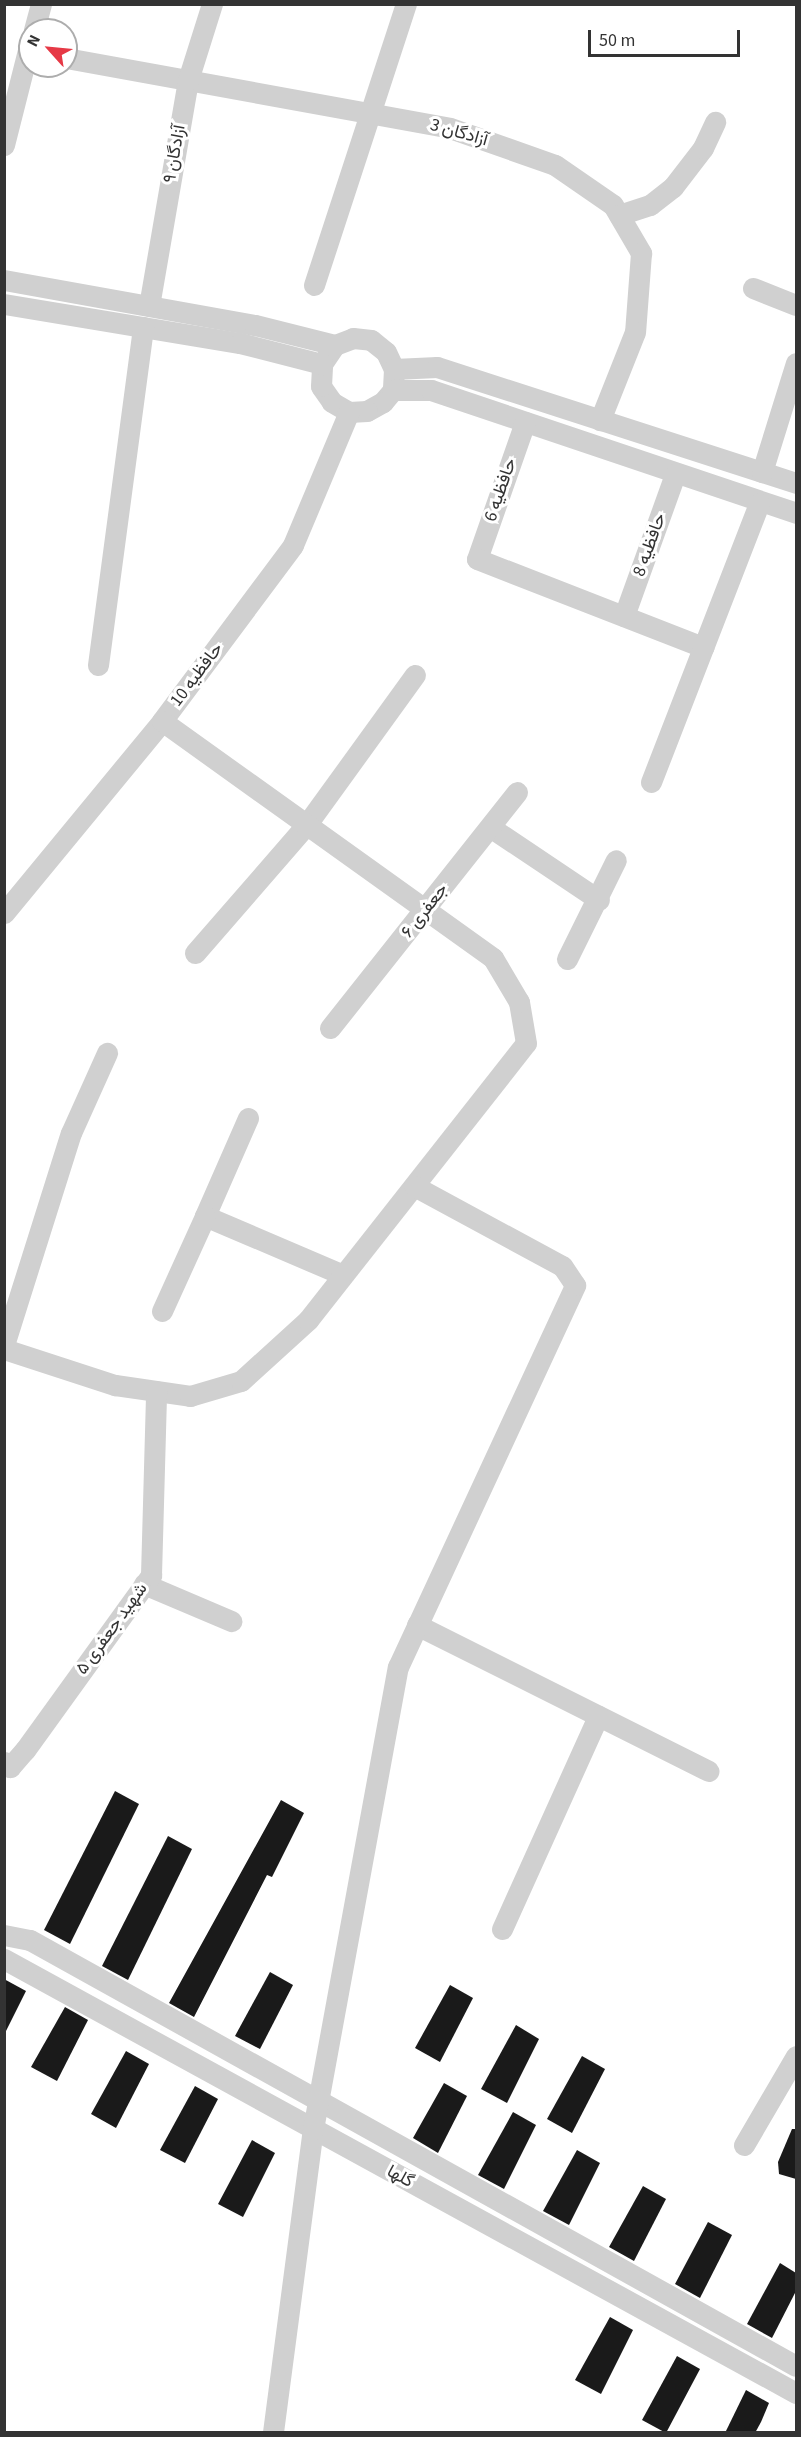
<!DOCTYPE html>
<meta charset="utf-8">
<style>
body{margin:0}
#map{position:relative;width:801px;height:2437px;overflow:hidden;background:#fff;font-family:"Source Sans 3",Vazirmatn,sans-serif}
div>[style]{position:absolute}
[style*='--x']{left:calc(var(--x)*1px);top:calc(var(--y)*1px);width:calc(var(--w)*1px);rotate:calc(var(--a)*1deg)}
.building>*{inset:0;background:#1a1a1a}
.minor>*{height:21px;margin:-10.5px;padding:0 10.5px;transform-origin:10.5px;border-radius:10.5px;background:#d0d0d0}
span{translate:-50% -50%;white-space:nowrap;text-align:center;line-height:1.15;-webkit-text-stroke:6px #fff;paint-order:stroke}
.street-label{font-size:18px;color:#333}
.frame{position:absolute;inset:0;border:6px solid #333;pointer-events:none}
.north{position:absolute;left:18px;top:18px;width:60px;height:60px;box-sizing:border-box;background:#fff;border:2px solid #adadad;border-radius:50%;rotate:297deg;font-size:16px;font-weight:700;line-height:24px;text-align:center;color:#333}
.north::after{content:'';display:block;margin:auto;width:21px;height:27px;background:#e63946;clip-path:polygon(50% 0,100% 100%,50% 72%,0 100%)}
.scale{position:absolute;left:588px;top:30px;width:152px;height:27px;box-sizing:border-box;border:3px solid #333;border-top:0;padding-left:8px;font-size:18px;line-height:21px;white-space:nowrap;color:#333;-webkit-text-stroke:4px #fff;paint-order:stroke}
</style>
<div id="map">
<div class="building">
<div style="clip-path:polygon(115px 1791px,139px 1804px,70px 1944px,44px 1930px)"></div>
<div style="clip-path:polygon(281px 1800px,304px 1813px,272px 1877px,267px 1875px,194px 2017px,169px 2003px)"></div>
<div style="clip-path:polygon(168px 1836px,192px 1849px,128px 1980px,102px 1966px)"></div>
<div style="clip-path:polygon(270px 1972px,293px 1985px,260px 2049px,235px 2036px)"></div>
<div style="clip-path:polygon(4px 1979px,26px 1991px,4px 2035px)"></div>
<div style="clip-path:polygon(450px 1985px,473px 1998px,440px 2062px,415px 2048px)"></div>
<div style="clip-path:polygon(65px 2007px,88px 2020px,57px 2081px,31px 2067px)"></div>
<div style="clip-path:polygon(516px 2025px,539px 2039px,507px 2103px,481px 2089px)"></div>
<div style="clip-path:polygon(126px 2051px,149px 2064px,116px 2128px,91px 2114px)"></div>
<div style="clip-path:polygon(582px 2056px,605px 2069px,572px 2133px,547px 2119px)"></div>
<div style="clip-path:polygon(444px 2083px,467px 2096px,438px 2153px,413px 2138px)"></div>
<div style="clip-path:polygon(195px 2086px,218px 2099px,185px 2163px,160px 2150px)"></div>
<div style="clip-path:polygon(513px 2112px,536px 2125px,504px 2189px,478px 2175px)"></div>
<div style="clip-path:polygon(792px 2129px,796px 2129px,796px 2179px,779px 2174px,778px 2162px)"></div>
<div style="clip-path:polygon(252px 2140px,275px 2153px,243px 2217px,218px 2204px)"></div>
<div style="clip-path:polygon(577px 2150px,600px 2163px,569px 2225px,543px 2211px)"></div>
<div style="clip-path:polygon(643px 2186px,666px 2199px,634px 2261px,609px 2247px)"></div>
<div style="clip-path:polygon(708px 2222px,732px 2235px,700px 2298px,675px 2284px)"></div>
<div style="clip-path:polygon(780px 2263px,796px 2273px,796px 2291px,772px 2338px,747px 2324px)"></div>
<div style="clip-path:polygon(610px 2317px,633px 2330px,601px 2394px,575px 2380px)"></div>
<div style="clip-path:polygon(677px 2356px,700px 2369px,666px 2433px,642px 2420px)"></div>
<div style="clip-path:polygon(746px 2390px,769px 2403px,761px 2422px,755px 2433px,725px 2433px)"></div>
</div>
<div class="minor">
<div style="--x:34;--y:30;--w:27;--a:-75"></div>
<div style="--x:66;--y:58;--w:390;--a:10.3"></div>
<div style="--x:450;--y:128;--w:111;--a:19.4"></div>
<div style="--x:555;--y:165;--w:70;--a:34.6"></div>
<div style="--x:613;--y:205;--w:56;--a:59.7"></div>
<div style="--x:641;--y:253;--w:79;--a:94.3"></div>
<div style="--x:635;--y:332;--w:95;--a:111.7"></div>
<div style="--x:4;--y:145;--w:106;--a:-75.8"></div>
<div style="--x:619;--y:215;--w:33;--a:-18"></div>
<div style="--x:650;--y:205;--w:29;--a:-38"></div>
<div style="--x:673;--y:187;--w:49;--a:-52.4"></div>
<div style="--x:703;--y:148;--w:29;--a:-65"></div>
<div style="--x:4;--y:280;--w:255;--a:10.2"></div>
<div style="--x:255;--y:325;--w:82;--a:14"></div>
<div style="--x:335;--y:345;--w:19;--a:-21"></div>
<div style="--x:353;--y:338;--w:18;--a:6"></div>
<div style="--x:371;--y:340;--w:19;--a:39"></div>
<div style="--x:386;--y:352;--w:19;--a:65"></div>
<div style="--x:394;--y:369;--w:21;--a:93"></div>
<div style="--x:393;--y:390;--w:16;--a:130"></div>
<div style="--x:383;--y:402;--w:18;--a:151"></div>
<div style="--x:367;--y:411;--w:18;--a:177"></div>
<div style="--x:349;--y:412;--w:20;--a:-150"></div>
<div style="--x:332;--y:402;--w:19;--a:-125"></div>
<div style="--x:321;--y:386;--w:22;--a:-87"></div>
<div style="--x:322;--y:364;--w:23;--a:-56"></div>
<div style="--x:314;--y:285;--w:296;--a:-71.9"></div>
<div style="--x:753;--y:288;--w:46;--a:21.6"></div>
<div style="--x:4;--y:304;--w:239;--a:9.4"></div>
<div style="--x:240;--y:343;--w:85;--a:14.4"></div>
<div style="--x:149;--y:306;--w:229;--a:-80.2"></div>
<div style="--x:188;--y:80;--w:80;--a:-72.5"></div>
<div style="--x:394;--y:369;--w:43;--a:-2.7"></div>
<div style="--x:437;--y:367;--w:377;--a:17.9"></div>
<div style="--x:393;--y:390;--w:38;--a:0"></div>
<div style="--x:431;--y:390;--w:385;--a:18.6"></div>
<div style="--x:525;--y:422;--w:145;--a:109.3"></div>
<div style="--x:477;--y:559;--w:243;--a:21.3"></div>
<div style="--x:762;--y:472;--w:114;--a:-72.7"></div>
<div style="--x:624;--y:616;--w:151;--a:-70.2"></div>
<div style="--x:98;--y:665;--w:341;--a:-82.4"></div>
<div style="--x:651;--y:782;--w:299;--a:-68.8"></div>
<div style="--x:490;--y:827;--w:131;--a:33.8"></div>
<div style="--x:4;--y:913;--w:249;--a:-50.5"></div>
<div style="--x:162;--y:721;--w:219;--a:-53.3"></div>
<div style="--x:293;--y:545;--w:144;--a:-67.2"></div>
<div style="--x:195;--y:953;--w:171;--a:-49"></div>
<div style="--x:307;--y:824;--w:184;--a:-54.1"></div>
<div style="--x:567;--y:959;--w:110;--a:-63.7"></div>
<div style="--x:330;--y:1028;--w:301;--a:-51.6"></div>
<div style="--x:248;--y:1118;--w:107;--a:113.7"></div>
<div style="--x:205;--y:1216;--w:150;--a:23.1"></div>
<div style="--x:162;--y:1311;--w:104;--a:-65.6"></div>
<div style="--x:4;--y:1345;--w:222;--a:-72.5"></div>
<div style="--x:71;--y:1133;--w:88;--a:-65.8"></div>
<div style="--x:4;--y:1349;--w:117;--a:18"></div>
<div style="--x:115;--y:1385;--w:76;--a:8.3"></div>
<div style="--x:190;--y:1396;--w:53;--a:-16.4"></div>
<div style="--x:241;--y:1381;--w:91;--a:-42.3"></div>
<div style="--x:308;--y:1320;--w:352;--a:-51.8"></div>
<div style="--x:526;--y:1043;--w:42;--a:-99.7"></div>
<div style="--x:519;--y:1002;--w:51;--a:-120.6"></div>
<div style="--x:493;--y:958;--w:407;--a:-144.4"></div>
<div style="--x:144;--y:1584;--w:95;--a:23"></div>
<div style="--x:417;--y:1625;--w:326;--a:26.6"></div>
<div style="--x:4;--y:1762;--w:8;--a:40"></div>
<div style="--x:10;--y:1767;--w:23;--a:-49"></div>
<div style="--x:25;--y:1750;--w:216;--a:-54.2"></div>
<div style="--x:151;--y:1575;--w:184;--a:-88.4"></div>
<div style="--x:502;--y:1929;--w:234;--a:-65.7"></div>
<div style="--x:4;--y:1935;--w:26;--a:11"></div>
<div style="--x:30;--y:1940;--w:876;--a:29.08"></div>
<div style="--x:4;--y:1959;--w:903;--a:28.72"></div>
<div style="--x:744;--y:2145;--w:103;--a:-59.7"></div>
<div style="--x:273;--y:2432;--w:306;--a:-82.5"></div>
<div style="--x:313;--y:2129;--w:470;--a:-79.6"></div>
<div style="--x:398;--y:1667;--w:421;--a:-65.1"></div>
<div style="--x:575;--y:1285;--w:23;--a:-124"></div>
<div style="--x:562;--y:1266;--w:168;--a:-151.6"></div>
</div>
<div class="street-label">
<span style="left:459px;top:133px;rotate:16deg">آزادگان 3</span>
<span style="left:175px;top:154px;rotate:-80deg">آزادگان ۹</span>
<span style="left:501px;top:490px;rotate:-71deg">حافظیه 6</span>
<span style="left:650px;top:545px;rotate:-70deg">حافظیه 8</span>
<span style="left:197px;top:675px;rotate:-53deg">حافظیه 10</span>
<span style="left:425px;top:911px;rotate:-52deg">جعفری ۶</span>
<span style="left:112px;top:1629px;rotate:-54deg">شهید جعفری ۵</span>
<span style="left:400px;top:2177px;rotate:29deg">گلها</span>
</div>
<div class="frame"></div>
<div class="north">N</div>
<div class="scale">50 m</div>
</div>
